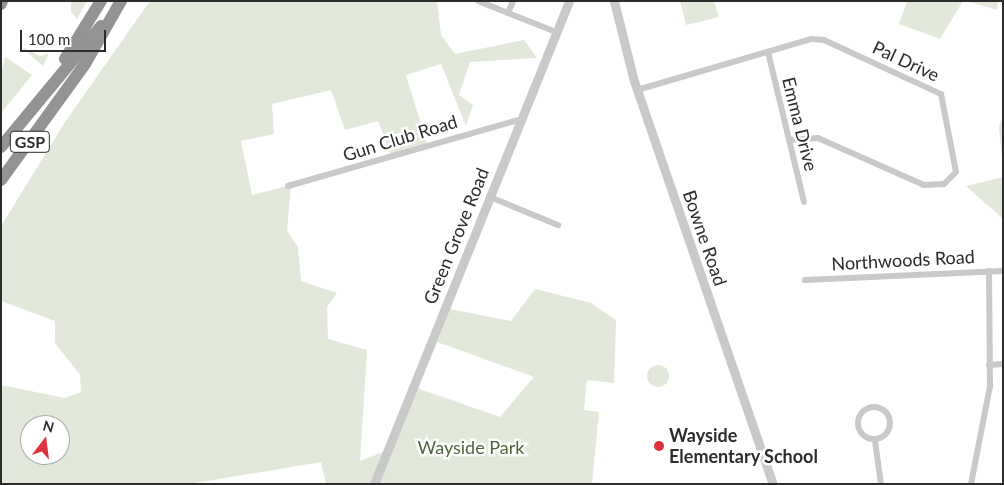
<!DOCTYPE html>
<style>
body{margin:0}
#map{position:relative;width:1004px;height:485px;overflow:hidden;background:#fff;font-family:Lato,sans-serif}
div>[style]{position:absolute}
[style*='--x']{left:calc(var(--x)*1px);top:calc(var(--y)*1px);width:calc(var(--w)*1px);rotate:calc(var(--a)*1deg)}
.green>*{inset:0;background:#e2e9da}
.round{border-radius:50%}
.minor>*{height:6px;margin:-3px;padding:0 3px;transform-origin:3px;border-radius:3px;background:#c9c9c9}
.minor>.ring{margin:-3px;padding:0;box-sizing:content-box;background:none;border:6px solid #c9c9c9;border-radius:50%}
.tertiary>*{height:9px;margin:-4.5px;padding:0 4.5px;transform-origin:4.5px;border-radius:4.5px;background:#c9c9c9}
.motorway>*{height:12px;margin:-6px;padding:0 6px;transform-origin:6px;border-radius:6px;background:#939393}
.dots>*{width:14px;height:14px;translate:-50% -50%;box-sizing:border-box;border:2px solid #fff;border-radius:50%}
span{translate:-50% -50%;white-space:nowrap;text-align:center;line-height:1.15;-webkit-text-stroke:5px #fff;paint-order:stroke}
.shield-label span{padding:1px 4px;background:#fff;border:1px solid;border-radius:4px;-webkit-text-stroke-width:0}
.shield-label{font-size:16px;color:#2c2c2c;font-weight:700}
.street-label{font-size:18px;color:#2c2c2c}
.poi-label{font-size:18px;color:#2c2c2c;font-weight:700}
.left{translate:0 -50%;text-align:left}
.park-label{font-size:18px;color:#4f653c}
.frame{position:absolute;inset:0;border:2px solid #2c2c2c;pointer-events:none}
.north{position:absolute;left:20px;top:415px;width:50px;height:50px;box-sizing:border-box;background:#fff;border:1px solid #ababab;border-radius:50%;rotate:15deg;font-size:14px;font-weight:700;line-height:20px;text-align:center;color:#2c2c2c}
.north::after{content:'';display:block;margin:auto;width:18px;height:22px;background:#de333f;clip-path:polygon(50% 0,100% 100%,50% 72%,0 100%)}
.scale{position:absolute;left:20px;top:30px;width:86px;height:22px;box-sizing:border-box;border:2px solid #2c2c2c;border-top:0;padding-left:6px;font-size:15px;line-height:18px;white-space:nowrap;color:#2c2c2c;-webkit-text-stroke:4px #fff;paint-order:stroke}
</style>
<div id="map">
<div class="green">
<div style="clip-path:polygon(71px 1px,87px 1px,77px 19px,71px 12px)"></div>
<div style="clip-path:polygon(evenodd,150px 1px,437px 1px,441px 35px,455px 54px,524px 40px,537px 58px,470px 62px,459px 95px,473px 105px,466px 126px,441px 64px,406px 75px,427px 144px,391px 155px,378px 121px,345px 130px,331px 90px,272px 104px,274px 134px,241px 141px,252px 195px,291px 185px,287px 231px,298px 247px,301px 281px,337px 293px,327px 307px,328px 339px,367px 350px,360px 461px,386px 451px,417px 388px,500px 417px,534px 377px,437px 342px,450px 309px,511px 321px,535px 289px,591px 303px,616px 320px,614px 383px,587px 380px,584px 410px,599px 412px,592px 484px,326px 484px,321px 462px,189px 484px,1px 484px,1px 385px,65px 398px,81px 392px,80px 375px,55px 343px,55px 321px,1px 301px,1px 226px,65px 122px,150px 1px,30px 425px,60px 425px,60px 455px,30px 455px,30px 425px)"></div>
<div style="clip-path:polygon(680px 1px,714px 1px,719px 17px,686px 25px)"></div>
<div style="clip-path:polygon(907px 1px,963px 1px,940px 39px,899px 24px)"></div>
<div style="clip-path:polygon(967px 1px,998px 1px,997px 10px)"></div>
<div style="clip-path:polygon(20px 46px,40px 56px,49px 53px,43px 66px)"></div>
<div style="clip-path:polygon(5px 57px,32px 75px,1px 113px,1px 73px)"></div>
<div style="clip-path:polygon(1003px 115px,1003px 172px,999px 126px)"></div>
<div style="clip-path:polygon(1003px 177px,1003px 219px,966px 186px)"></div>
<div class="round" style="left:647px;top:365px;width:22px;height:22px"></div>
</div>
<div class="minor">
<div style="--x:478;--y:1;--w:84;--a:21.7"></div>
<div style="--x:508;--y:13;--w:13;--a:-67"></div>
<div style="--x:768;--y:52;--w:154;--a:76.5"></div>
<div style="--x:637;--y:90;--w:181;--a:-16.3"></div>
<div style="--x:811;--y:39;--w:13;--a:4"></div>
<div style="--x:824;--y:40;--w:129;--a:24.8"></div>
<div style="--x:941;--y:94;--w:79;--a:79.1"></div>
<div style="--x:956;--y:172;--w:17;--a:135"></div>
<div style="--x:944;--y:184;--w:20;--a:177"></div>
<div style="--x:924;--y:185;--w:116;--a:-156.1"></div>
<div style="--x:818;--y:138;--w:29;--a:176"></div>
<div style="--x:288;--y:186;--w:242;--a:-16"></div>
<div style="--x:490;--y:197;--w:74;--a:22.4"></div>
<div style="--x:805;--y:280;--w:198;--a:-2.6"></div>
<div style="--x:989;--y:365;--w:14;--a:-4"></div>
<div class="ring" style="left:858px;top:407px;width:26px;height:26px"></div>
<div style="--x:875;--y:441;--w:43;--a:82.1"></div>
<div style="--x:971;--y:484;--w:100;--a:-79"></div>
<div style="--x:990;--y:386;--w:115;--a:-90.5"></div>
</div>
<div class="tertiary">
<div style="--x:614;--y:1;--w:82;--a:76"></div>
<div style="--x:634;--y:81;--w:426;--a:71"></div>
<div style="--x:374;--y:484;--w:521;--a:-68.01"></div>
</div>
<div class="motorway">
<div style="--x:1;--y:4;--w:3;--a:-72"></div>
<div style="--x:65;--y:59;--w:68;--a:-58.2"></div>
<div style="--x:1;--y:147;--w:157;--a:-50.4"></div>
<div style="--x:1;--y:180;--w:143;--a:-54.1"></div>
<div style="--x:85;--y:64;--w:73;--a:-60.3"></div>
</div>
<div class="dots">
<div style="left:659px;top:446px;background:#de333f"></div>
</div>
<div class="shield-label">
<span style="left:30px;top:142px">GSP</span>
</div>
<div class="street-label">
<span style="left:906px;top:61px;rotate:25deg">Pal Drive</span>
<span style="left:800px;top:124px;rotate:76deg">Emma Drive</span>
<span style="left:400px;top:138px;rotate:-17deg">Gun Club Road</span>
<span style="left:456px;top:236px;rotate:-68deg">Green Grove Road</span>
<span style="left:705px;top:238px;rotate:71deg">Bowne Road</span>
<span style="left:903px;top:260px;rotate:-3deg">Northwoods Road</span>
</div>
<div class="poi-label">
<span class="left" style="left:669px;top:446px">Wayside<br>Elementary School</span>
</div>
<div class="park-label">
<span style="left:471px;top:447px">Wayside Park</span>
</div>
<div class="frame"></div>
<div class="north">N</div>
<div class="scale">100 m</div>
</div>
